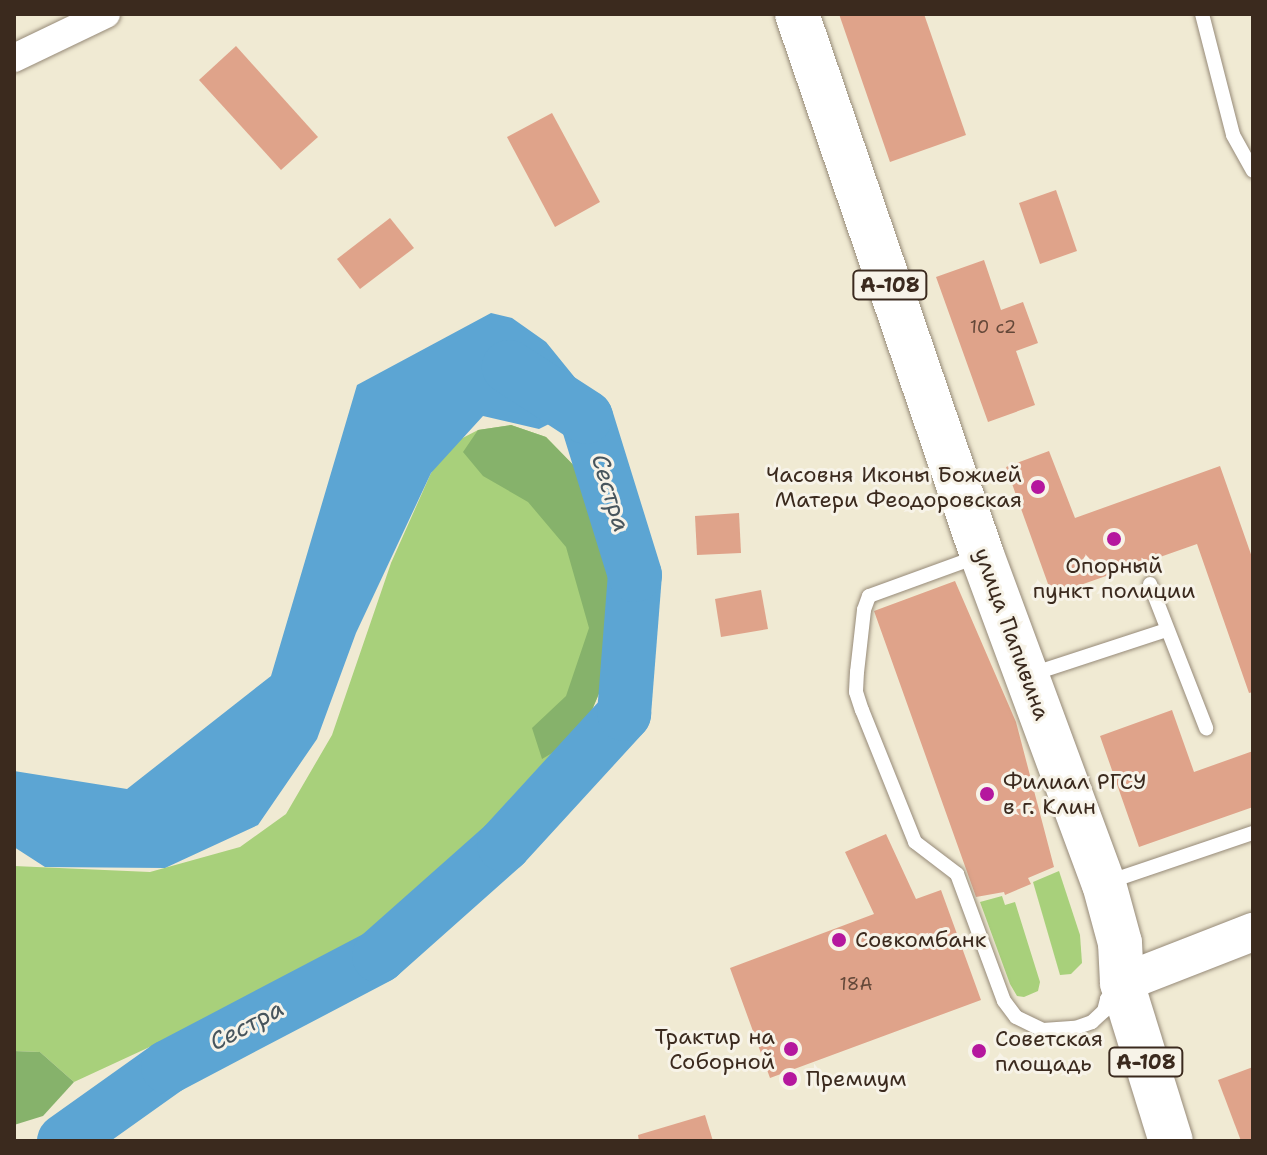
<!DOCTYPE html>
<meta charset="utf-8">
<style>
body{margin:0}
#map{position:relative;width:1267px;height:1155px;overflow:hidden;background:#f0ead3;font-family:"Shantell Sans",sans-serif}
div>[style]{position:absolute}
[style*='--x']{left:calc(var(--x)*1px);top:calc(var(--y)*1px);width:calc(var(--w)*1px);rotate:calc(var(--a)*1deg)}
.green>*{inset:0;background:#a8d07b}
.forest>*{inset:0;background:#86b26b}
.water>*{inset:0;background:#5ca5d3}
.river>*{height:54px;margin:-27px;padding:0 27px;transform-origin:27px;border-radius:27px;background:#5ca5d3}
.building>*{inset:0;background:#dfa38a}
.roads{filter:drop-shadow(0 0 2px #968a78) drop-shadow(0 0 2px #968a78)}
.lane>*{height:14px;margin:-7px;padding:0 7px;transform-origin:7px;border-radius:7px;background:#fff}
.street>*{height:28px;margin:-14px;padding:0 14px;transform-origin:14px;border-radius:14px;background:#fff}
.secondary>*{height:38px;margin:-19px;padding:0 19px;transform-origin:19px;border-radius:19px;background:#fff}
.highway>*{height:44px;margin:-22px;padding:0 22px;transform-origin:22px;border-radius:22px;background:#fff}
.dots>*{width:22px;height:22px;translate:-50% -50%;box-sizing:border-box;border:4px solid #f7f3e8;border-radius:50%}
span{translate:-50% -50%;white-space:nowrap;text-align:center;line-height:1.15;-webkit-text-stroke:6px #f7f3e8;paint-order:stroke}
.number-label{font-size:18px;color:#644839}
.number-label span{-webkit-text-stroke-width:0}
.shield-label span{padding:2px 6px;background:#f7f3e8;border:2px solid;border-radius:6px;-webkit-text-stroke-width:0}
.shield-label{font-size:20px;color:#3b2a1e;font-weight:700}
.poi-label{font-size:22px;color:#3b2a1e}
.right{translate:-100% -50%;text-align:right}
.left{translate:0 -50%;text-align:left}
.street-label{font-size:22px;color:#3b2a1e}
.water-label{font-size:24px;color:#47555d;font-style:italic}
.frame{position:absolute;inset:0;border:16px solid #3b2a1e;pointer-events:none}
</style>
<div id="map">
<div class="green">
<div style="clip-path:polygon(511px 425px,546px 437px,584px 476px,606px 556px,613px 621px,603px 684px,581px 736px,555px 773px,450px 876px,357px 951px,74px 1082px,40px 1052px,14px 1051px,14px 866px,150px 872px,240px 847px,286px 814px,332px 735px,391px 563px,431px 473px,451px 444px,478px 430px)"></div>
<div style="clip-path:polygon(1059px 871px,1080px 935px,1082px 963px,1071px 974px,1060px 975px,1033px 882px)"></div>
<div style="clip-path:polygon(1002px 896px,1005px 905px,1015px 902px,1040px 982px,1038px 991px,1024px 997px,1017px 996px,1010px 984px,980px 902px)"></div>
</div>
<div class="forest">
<div style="clip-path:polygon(511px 425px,546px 437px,584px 476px,606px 556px,613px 621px,603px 684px,581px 736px,542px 759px,532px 728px,566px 696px,589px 628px,566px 547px,528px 502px,483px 476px,463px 452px,478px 430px)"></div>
<div style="clip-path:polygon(14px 1051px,40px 1052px,74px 1082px,43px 1116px,14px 1125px)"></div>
</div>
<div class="water">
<div style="clip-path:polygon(491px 313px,512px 318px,546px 342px,576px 379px,574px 400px,557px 420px,539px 429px,483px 416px,431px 473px,356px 633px,317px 739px,258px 825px,165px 868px,45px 867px,14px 847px,14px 771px,127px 789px,271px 676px,357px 385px)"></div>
</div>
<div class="river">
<div style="--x:64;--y:1141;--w:128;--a:-35.4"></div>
<div style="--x:168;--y:1067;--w:238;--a:-27.7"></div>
<div style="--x:379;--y:956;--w:167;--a:-41.6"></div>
<div style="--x:504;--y:845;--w:178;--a:-47.5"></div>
<div style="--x:624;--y:714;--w:139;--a:-85.5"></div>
<div style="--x:635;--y:575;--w:165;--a:-107.2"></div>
<div style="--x:586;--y:417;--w:92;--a:-147"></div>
</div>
<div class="building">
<div style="clip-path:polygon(839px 14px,924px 14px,966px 135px,890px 162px)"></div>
<div style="clip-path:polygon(236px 46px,318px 137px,281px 170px,199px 80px)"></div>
<div style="clip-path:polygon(552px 113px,600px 202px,555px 227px,507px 137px)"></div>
<div style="clip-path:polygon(1056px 190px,1077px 251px,1040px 264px,1019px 203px)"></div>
<div style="clip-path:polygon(390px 218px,414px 248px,360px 289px,337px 259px)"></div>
<div style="clip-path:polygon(984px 260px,1001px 310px,1023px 302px,1038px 343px,1016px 351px,1035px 405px,988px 422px,936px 277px)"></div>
<div style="clip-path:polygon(1049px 451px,1075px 518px,1220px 466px,1253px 560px,1253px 692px,1249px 693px,1197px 544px,1052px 595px,1006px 467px)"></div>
<div style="clip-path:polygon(739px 513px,741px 553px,697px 555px,695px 516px)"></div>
<div style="clip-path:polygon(955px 581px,1016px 722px,1054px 867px,1028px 878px,1031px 884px,1005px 895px,1004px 892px,976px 897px,874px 611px)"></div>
<div style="clip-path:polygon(761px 590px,768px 629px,721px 637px,715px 599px)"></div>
<div style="clip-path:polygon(1172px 710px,1194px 772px,1253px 751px,1253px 807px,1139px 847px,1100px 736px)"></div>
<div style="clip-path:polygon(886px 834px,916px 899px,941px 890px,981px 1000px,770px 1078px,730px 968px,874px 914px,845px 852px)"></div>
<div style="clip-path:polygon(1253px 1067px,1253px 1141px,1241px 1141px,1218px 1080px)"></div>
<div style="clip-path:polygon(705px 1115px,713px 1141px,639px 1141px,638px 1135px)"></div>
</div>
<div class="roads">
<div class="lane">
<div style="--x:1202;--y:14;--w:125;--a:75.6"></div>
<div style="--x:1233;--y:135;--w:41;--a:60.9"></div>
<div style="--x:979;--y:556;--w:117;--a:160"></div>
<div style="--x:869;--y:596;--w:15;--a:110"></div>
<div style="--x:864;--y:610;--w:62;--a:96.4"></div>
<div style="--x:857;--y:672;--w:20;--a:93"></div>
<div style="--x:856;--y:692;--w:19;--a:72"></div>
<div style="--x:862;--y:710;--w:142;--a:68.1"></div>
<div style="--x:915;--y:842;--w:53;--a:37.3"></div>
<div style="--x:957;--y:874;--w:135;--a:69.7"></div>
<div style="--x:1004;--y:1001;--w:20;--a:53"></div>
<div style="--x:1016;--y:1017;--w:30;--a:26"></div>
<div style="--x:1043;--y:1030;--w:32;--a:-4"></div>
<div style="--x:1075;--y:1028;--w:18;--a:-19"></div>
<div style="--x:1092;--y:1022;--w:16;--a:-43"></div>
<div style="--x:1104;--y:1011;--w:12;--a:-76"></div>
<div style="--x:1107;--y:999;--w:13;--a:-48"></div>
<div style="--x:1150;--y:584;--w:155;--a:68.7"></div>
<div style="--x:1029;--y:675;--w:145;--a:-18.1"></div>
<div style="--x:1108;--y:882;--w:153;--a:-18.7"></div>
</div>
<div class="street">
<div style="--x:14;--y:58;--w:102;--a:-25.6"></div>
</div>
<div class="secondary">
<div style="--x:1122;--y:983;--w:141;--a:-21.3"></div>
</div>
<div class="highway">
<div style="--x:797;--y:14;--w:572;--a:71.12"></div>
<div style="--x:982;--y:555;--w:351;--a:69.7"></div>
<div style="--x:1104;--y:884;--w:61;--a:74.8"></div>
<div style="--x:1120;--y:943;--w:40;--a:87.1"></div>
<div style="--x:1122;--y:983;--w:165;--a:72.8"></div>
</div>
</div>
<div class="dots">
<div style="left:1038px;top:487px;background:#b5179e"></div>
<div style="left:1114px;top:539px;background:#b5179e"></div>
<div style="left:987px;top:794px;background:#b5179e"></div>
<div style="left:839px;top:940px;background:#b5179e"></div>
<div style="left:791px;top:1049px;background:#b5179e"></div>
<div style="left:979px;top:1051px;background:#b5179e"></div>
<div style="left:790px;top:1079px;background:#b5179e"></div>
</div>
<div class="number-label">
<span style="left:993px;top:327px">10 с2</span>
<span style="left:856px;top:984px">18А</span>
</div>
<div class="shield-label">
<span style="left:890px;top:285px">А-108</span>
<span style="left:1146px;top:1062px">А-108</span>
</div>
<div class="poi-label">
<span class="right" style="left:1022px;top:487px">Часовня Иконы Божией<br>Матери Феодоровская</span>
<span style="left:1114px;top:578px">Опорный<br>пункт полиции</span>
<span class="left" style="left:1003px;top:794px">Филиал РГСУ<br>в г. Клин</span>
<span class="left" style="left:855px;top:940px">Совкомбанк</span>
<span class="right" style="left:775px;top:1049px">Трактир на<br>Соборной</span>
<span class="left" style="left:995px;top:1051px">Советская<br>площадь</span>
<span class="left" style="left:806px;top:1079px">Премиум</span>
</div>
<div class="street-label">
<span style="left:1012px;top:634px;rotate:70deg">улица Папивина</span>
</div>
<div class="water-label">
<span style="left:610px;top:493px;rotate:73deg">Сестра</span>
<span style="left:247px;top:1026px;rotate:-28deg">Сестра</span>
</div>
<div class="frame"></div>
</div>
